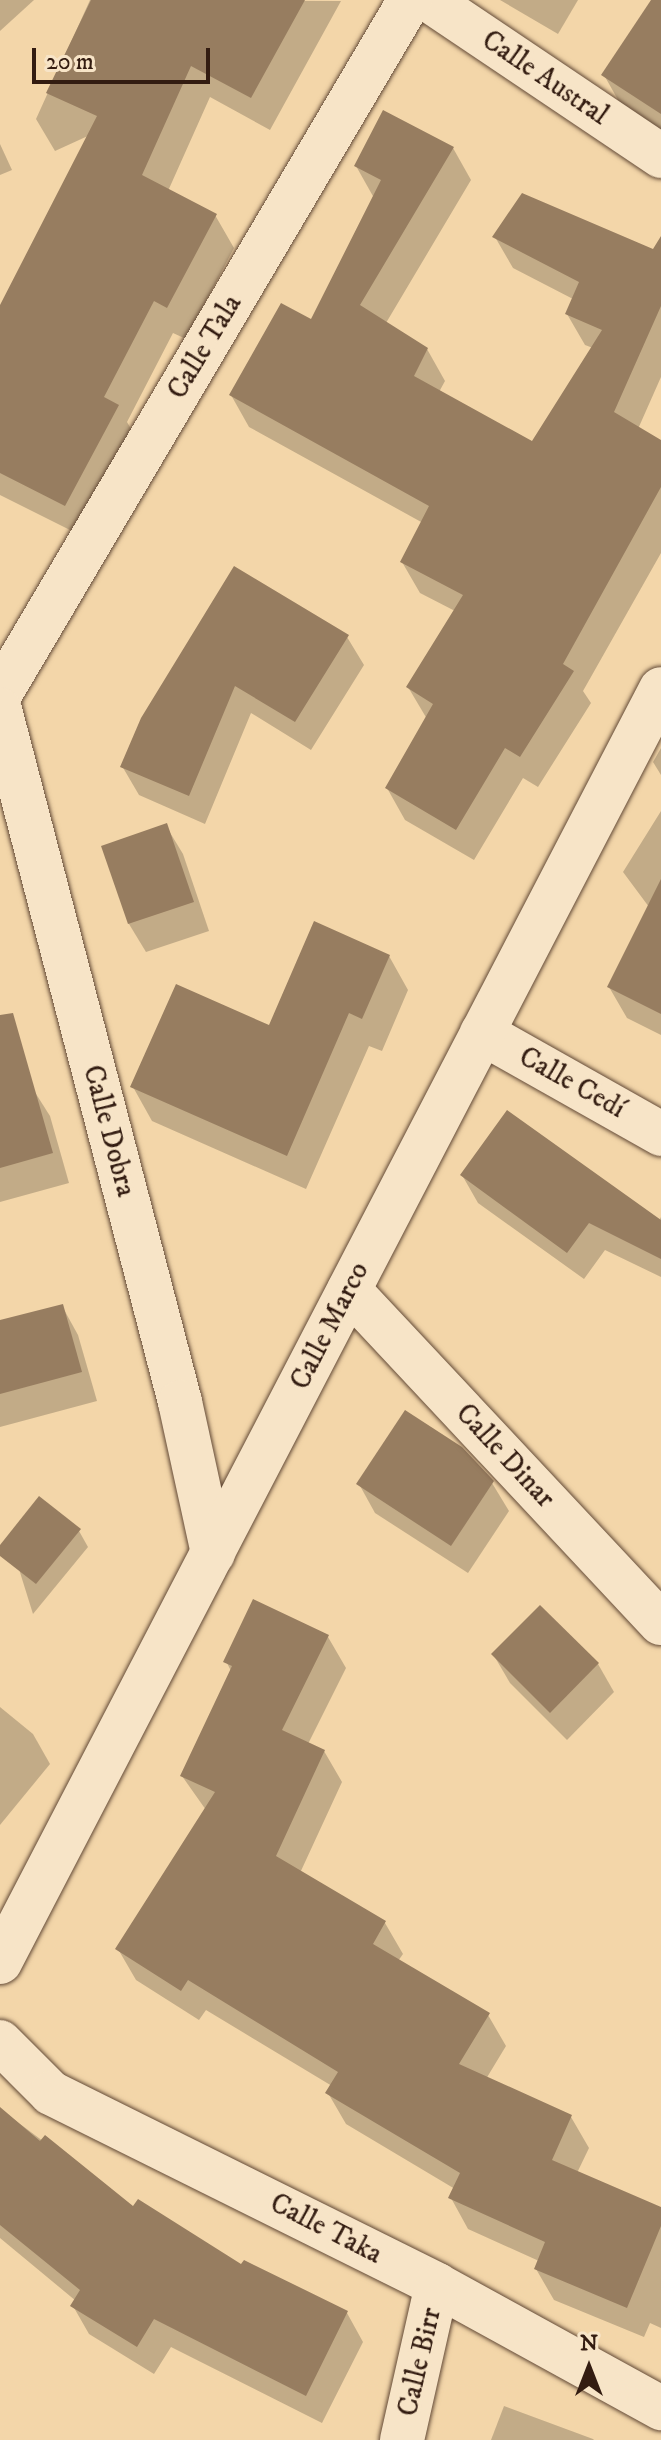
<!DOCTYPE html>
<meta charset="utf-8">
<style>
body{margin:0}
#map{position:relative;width:661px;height:2440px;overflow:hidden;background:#f3d6a9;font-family:"IM FELL DW Pica",serif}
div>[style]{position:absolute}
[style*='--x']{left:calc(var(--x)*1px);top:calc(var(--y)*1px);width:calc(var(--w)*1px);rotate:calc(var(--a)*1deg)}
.shadow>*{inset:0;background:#0003}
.building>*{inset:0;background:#977d60}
.roads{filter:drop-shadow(0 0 2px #634a37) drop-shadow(0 0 2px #634a37)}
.street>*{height:44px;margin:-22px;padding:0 22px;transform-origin:22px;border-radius:22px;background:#f7e4c7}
span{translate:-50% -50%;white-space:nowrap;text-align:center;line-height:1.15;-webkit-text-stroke:7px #f7e4c7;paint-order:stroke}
.street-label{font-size:28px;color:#331c11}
.north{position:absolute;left:549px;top:2328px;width:80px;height:80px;-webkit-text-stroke:6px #f7e4c7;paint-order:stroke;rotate:0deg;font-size:22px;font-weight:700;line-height:32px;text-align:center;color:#331c11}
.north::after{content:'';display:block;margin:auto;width:28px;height:36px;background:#331c11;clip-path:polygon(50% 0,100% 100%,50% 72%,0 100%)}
.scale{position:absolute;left:32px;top:48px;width:178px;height:36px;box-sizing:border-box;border:4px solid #331c11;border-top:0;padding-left:10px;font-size:24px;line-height:28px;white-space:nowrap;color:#331c11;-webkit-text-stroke:6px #f7e4c7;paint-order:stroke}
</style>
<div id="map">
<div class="shadow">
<div style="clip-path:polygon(0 0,34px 0,0 31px)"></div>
<div style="clip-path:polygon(90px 0,341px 1px,270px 130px,210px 97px,168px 191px,215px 215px,234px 248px,186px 339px,173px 333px,127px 422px,137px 439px,84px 537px,0 495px,0 309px,90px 135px,55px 151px,36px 119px)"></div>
<div style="clip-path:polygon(500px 0,578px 0,558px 34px)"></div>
<div style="clip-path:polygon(654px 0,661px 0,661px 133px,622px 107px,604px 75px)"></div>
<div style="clip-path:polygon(0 144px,12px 170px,0 175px)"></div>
<div style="clip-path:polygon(453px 148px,471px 180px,386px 323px,427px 349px,445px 381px,439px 392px,533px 444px,593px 348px,585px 345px,567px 314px,573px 299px,513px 268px,495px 237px,654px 251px,661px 240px,661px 377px,638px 429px,661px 442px,661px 553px,583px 691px,591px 703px,538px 787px,523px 778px,474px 860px,405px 820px,387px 788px,427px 719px,408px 687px,455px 611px,420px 593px,402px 562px,423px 523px,249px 427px,231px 395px,312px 322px,374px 198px,356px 166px)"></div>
<div style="clip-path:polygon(347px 637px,364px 665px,311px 750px,251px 713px,205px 824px,139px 795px,122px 766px,143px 719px)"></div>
<div style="clip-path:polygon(661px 748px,661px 775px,653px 762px)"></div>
<div style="clip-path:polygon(661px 811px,661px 1035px,627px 1018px,609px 987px,649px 907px,623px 872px)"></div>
<div style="clip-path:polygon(166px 826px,183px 854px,209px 931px,146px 952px,129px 924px,104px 847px)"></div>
<div style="clip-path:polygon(389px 956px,408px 990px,382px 1051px,369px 1046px,306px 1189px,152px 1121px,133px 1087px,270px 1028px)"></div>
<div style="clip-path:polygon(0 1037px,50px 1116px,69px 1183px,0 1202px)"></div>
<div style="clip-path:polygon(462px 1175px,659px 1221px,661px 1217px,661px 1277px,605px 1250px,584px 1279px,478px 1203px)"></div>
<div style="clip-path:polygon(62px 1306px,78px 1335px,97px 1401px,0 1427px,0 1322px)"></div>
<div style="clip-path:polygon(492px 1483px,509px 1511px,468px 1573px,375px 1513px,359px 1484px)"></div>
<div style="clip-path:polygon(79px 1531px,88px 1547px,33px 1614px,9px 1537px)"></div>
<div style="clip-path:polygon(328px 1637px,346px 1668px,308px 1744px,324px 1751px,342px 1782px,300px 1873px,385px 1923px,403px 1954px,398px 1961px,488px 2015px,506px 2046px,486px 2079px,571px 2117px,589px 2148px,577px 2173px,661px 2209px,661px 2328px,650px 2323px,644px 2337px,554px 2300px,536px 2269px,539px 2261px,468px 2229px,451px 2198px,455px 2189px,346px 2124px,328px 2093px,332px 2086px,206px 2010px,199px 2020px,136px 1980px,118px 1949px,206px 1810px,182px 1776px,231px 1671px,226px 1661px)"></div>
<div style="clip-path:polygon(493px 1654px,598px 1664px,614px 1692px,567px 1740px,510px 1683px)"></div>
<div style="clip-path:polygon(0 1707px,33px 1734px,50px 1764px,0 1825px)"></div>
<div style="clip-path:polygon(0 2109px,134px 2209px,242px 2267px,347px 2313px,363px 2342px,322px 2423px,171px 2347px,154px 2374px,89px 2334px,73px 2306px,76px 2301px,0 2238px)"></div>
<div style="clip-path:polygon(504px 2406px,593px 2439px,594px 2440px,491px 2440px)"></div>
</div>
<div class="building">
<div style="clip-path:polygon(91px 0,305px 0,251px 98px,191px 66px,142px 175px,217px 214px,167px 308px,154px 301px,104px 397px,119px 405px,65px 506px,0 473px,0 305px,97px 116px,46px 93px)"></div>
<div style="clip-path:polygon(651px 0,661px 0,661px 114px,601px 75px)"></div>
<div style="clip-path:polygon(383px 110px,454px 147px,360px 305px,428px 348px,414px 376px,532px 441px,602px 330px,565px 314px,579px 282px,492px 237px,522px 193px,653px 249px,661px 236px,661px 306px,614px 412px,661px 440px,661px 487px,563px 664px,574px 671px,520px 757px,505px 748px,456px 830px,385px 788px,433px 704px,406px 687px,463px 595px,400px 562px,429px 506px,229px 395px,281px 303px,311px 319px,381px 180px,354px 166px)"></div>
<div style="clip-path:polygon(234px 566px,349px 635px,295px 722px,235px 686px,189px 796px,120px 767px,141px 718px)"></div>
<div style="clip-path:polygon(167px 823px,194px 902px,128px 924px,101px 846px)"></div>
<div style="clip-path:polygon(661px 879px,661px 1014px,607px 987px)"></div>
<div style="clip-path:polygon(314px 921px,390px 955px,362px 1019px,349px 1013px,287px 1156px,130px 1087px,176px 984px,269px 1025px)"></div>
<div style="clip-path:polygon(13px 1013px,53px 1153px,0 1168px,0 1015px)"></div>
<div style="clip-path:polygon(507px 1110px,661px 1220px,661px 1259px,589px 1223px,567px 1253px,460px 1175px)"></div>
<div style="clip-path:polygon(63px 1304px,82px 1372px,0 1394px,0 1320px)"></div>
<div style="clip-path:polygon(405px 1410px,462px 1447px,494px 1481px,451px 1546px,356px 1484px)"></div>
<div style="clip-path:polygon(39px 1496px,81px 1529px,36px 1584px,0 1556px,0 1545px)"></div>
<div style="clip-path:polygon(253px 1599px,329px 1635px,282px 1730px,325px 1750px,276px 1856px,386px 1921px,373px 1944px,490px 2013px,459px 2064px,572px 2115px,552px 2160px,661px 2207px,661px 2226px,627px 2308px,534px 2269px,545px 2242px,448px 2198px,460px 2173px,325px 2093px,338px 2072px,188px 1980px,181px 1991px,115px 1949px,215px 1792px,180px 1776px,232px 1666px,223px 1662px)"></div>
<div style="clip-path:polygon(540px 1605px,599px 1663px,550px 1713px,491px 1654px)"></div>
<div style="clip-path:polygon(0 2107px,40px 2141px,45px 2135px,133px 2206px,138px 2199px,241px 2264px,244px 2260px,348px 2311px,306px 2396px,154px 2319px,137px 2347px,70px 2306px,80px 2290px,0 2225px)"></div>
</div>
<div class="roads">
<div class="street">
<div style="--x:429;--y:0;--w:280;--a:33.9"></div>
<div style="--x:0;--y:694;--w:806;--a:-59.43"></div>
<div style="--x:0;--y:710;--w:715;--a:75.42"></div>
<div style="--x:180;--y:1402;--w:155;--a:77.7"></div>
<div style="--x:482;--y:1033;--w:206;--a:29.4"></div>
<div style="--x:349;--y:1290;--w:456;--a:46.9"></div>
<div style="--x:0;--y:1962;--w:1434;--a:-62.56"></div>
<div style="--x:0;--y:2042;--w:72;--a:45"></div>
<div style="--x:51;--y:2093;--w:431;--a:26.4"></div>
<div style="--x:437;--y:2285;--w:256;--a:28.8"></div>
<div style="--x:402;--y:2440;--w:159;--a:-77.3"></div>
</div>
</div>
<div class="street-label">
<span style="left:545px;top:78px;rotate:34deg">Calle Austral</span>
<span style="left:205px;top:347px;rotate:-59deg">Calle Tala</span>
<span style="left:572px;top:1083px;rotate:29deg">Calle Cedí</span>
<span style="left:109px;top:1131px;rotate:75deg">Calle Dobra</span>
<span style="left:330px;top:1326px;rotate:-63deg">Calle Marco</span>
<span style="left:505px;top:1456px;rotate:47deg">Calle Dinar</span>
<span style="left:326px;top:2229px;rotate:27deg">Calle Taka</span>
<span style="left:420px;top:2362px;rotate:-77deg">Calle Birr</span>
</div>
<div class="north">N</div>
<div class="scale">20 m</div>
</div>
